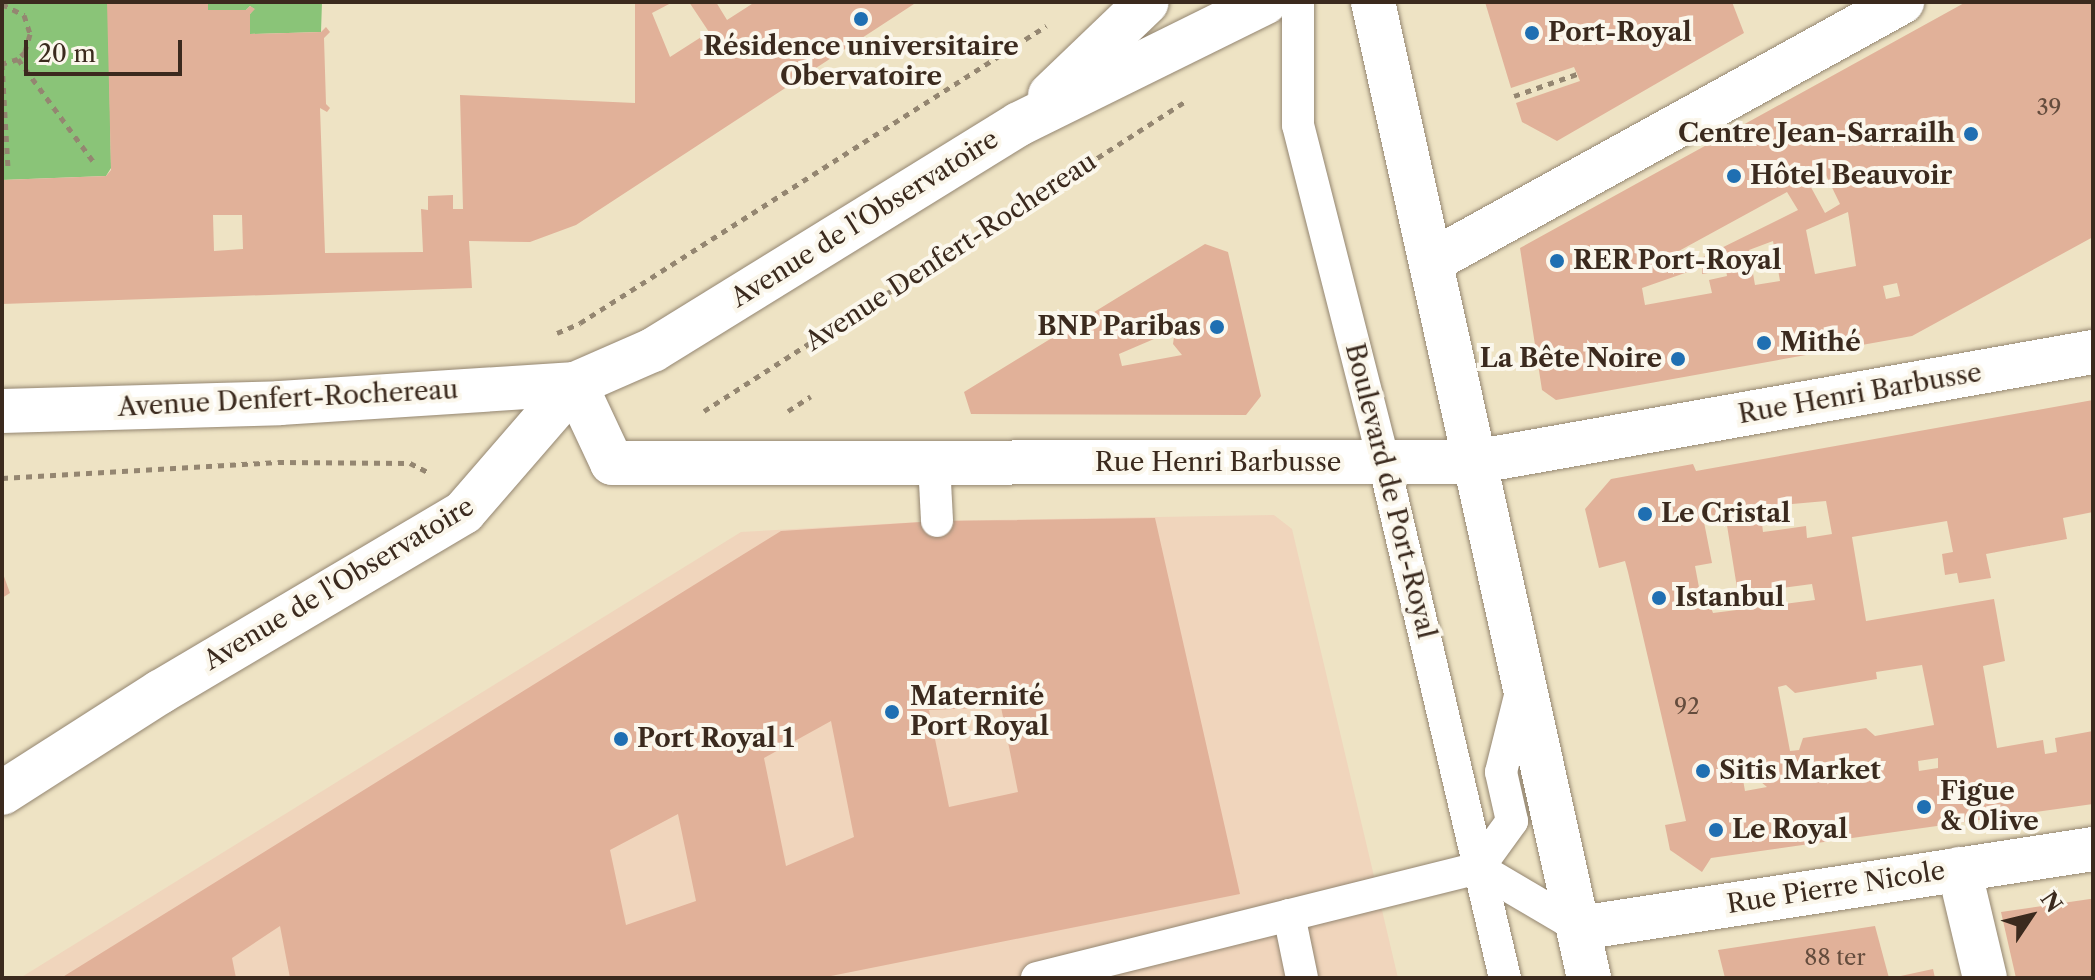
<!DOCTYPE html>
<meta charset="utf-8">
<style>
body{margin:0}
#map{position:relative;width:2095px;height:980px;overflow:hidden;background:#eee3c4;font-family:"Libre Caslon Text",serif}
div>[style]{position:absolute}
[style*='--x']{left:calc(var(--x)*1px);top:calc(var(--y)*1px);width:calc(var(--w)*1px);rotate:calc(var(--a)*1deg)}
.built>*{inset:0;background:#f0d5bc}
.green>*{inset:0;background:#8ac478}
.building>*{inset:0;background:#e1b199}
.path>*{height:5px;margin-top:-2.5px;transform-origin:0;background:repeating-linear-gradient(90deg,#948671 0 6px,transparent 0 12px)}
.roads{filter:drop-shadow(0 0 2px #948671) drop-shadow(0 0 2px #948671)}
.service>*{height:32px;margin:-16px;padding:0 16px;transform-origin:16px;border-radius:16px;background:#fff}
.minor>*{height:44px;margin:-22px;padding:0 22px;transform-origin:22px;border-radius:22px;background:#fff}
.secondary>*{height:44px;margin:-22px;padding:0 22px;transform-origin:22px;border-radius:22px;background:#fff}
.primary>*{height:44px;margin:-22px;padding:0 22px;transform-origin:22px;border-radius:22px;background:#fff}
.dots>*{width:22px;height:22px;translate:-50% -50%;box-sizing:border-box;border:4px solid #fbf7ec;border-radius:50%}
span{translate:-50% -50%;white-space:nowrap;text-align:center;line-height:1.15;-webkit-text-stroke:8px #fbf7ec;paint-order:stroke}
.number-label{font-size:22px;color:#644c3d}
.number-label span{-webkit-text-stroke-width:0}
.poi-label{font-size:26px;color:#3b2a1e;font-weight:700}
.left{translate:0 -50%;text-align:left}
.right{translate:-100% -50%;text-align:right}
.street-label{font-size:26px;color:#3b2a1e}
.frame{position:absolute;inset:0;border:4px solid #3b2a1e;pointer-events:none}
.north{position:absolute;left:1991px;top:876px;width:80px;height:80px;-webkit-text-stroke:6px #fbf7ec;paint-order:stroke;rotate:55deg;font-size:22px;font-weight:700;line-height:32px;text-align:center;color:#3b2a1e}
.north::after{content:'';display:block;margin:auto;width:28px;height:36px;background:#3b2a1e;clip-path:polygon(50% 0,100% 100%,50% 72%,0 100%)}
.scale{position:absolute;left:24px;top:40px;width:158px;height:36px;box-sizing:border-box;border:4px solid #3b2a1e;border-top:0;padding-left:10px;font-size:24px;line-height:28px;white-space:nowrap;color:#3b2a1e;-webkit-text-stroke:6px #fbf7ec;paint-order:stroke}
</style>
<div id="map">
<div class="built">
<div style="clip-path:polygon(1274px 515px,1292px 529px,1398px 978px,20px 978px,741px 532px,937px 521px)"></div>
</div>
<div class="green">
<div style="clip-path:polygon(2px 2px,108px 2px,111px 168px,106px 176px,2px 180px)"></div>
<div style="clip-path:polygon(208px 2px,322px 2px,321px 32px,250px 34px,250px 14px,254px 9px,250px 6px,246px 10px,208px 10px)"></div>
</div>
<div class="building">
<div style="clip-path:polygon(evenodd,107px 2px,208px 2px,208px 10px,246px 10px,250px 6px,255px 9px,250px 14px,250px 34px,321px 32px,326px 27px,330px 32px,324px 38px,326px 104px,330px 108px,327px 112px,320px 108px,325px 253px,423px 252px,421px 209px,428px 210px,428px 196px,453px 195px,453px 209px,463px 209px,460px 95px,635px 103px,635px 2px,673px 2px,652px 13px,670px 57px,709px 32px,689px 2px,716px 2px,727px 20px,755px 2px,917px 2px,576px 225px,530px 242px,469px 241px,472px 288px,2px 304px,2px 180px,106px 176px,111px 170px,107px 2px,213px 215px,242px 215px,243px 249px,214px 251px,213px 215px)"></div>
<div style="clip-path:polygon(1485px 2px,1732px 2px,1744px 33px,1557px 141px,1522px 122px,1516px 103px,1580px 81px,1574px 67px,1511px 88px)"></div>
<div style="clip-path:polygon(evenodd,1966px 2px,2093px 2px,2093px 237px,1912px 336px,1556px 400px,1542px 390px,1520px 248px,1966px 2px,1824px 171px,1840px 204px,1825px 213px,1807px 180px,1824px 171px,1966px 2px,1787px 192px,1798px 210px,1685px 266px,1677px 252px,1787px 192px,1966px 2px,1848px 212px,1856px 266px,1815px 274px,1806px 230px,1848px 212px,1966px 2px,1773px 241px,1780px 281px,1755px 285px,1749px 250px,1773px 241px,1966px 2px,1702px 267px,1702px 274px,1726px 270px,1727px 276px,1709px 280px,1712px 293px,1645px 305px,1642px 288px,1702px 267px,1966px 2px,1897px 283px,1900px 296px,1886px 299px,1883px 286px,1897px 283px)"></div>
<div style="clip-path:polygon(evenodd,1205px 244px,1228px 252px,1261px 396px,1246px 415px,971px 414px,964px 392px,1205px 244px,1175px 330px,1173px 344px,1182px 355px,1122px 366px,1119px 354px,1175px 330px)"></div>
<div style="clip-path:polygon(evenodd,2093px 400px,2093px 512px,2063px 518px,2067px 539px,1986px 554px,1991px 578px,1959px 583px,1957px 573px,1945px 575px,1942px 554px,1953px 552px,1947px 521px,1852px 537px,1866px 621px,1994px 599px,2005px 661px,1983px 666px,1997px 748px,2043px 740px,2045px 754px,2057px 752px,2055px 738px,2093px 731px,2093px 804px,1711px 858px,1702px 872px,1670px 850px,1665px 825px,1686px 821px,1628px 572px,1625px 561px,1599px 568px,1585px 509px,1611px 479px,1693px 464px,1696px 471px,2093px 400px,1826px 501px,1832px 534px,1807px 538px,1806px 526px,1763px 532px,1760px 507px,1826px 501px,2093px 400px,1725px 513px,1738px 594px,1812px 584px,1815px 600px,1713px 613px,1707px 597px,1701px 598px,1695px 566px,1712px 563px,1703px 517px,1725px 513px,2093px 400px,1922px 665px,1934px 725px,1875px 736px,1866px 728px,1803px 738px,1799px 750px,1790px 751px,1778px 687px,1786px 685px,1795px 693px,1877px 679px,1876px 672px,1922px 665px,2093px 400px,1938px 758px,1938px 768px,1919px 771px,1918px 761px,1938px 758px,2093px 400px,1759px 770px,1761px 782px,1767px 787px,1745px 791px,1742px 774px,1759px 770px)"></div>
<div style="clip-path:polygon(evenodd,1155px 518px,1240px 894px,821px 978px,290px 978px,280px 926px,232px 958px,236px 978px,61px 978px,781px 531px,937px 521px,1155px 518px,1001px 707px,1018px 792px,949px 807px,929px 710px,1001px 707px,1155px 518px,831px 721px,854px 837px,786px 866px,764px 758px,831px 721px,1155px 518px,678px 814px,696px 901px,626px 925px,610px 850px,678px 814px)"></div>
<div style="clip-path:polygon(2px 571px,10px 593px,2px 598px)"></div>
<div style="clip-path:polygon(2090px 899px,2093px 899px,2093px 978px,2016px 978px,2001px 912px)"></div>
<div style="clip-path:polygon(1875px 926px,1889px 978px,1725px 978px,1718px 950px)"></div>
<div style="clip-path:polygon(1933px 969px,1935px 978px,1896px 978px,1896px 977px)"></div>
</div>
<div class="path">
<div style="--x:2;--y:4;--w:25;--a:27"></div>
<div style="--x:24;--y:15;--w:20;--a:72"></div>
<div style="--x:30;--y:34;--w:19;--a:106"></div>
<div style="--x:25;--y:52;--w:10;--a:135"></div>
<div style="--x:18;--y:59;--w:17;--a:163"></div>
<div style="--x:2;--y:64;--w:103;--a:86.7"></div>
<div style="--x:18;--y:59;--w:130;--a:53.7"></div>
<div style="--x:1514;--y:96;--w:67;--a:-19.2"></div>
<div style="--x:557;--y:333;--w:25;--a:-23"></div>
<div style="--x:580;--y:323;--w:553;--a:-32.51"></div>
<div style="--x:704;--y:411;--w:573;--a:-32.75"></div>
<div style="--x:788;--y:411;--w:27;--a:-33"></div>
<div style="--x:2;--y:478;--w:276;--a:-3.3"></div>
<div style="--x:278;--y:462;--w:132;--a:0.4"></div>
<div style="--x:410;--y:463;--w:22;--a:27"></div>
</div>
<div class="roads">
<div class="service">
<div style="--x:1298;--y:2;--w:123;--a:90"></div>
<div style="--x:1298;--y:125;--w:349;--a:75.7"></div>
<div style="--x:1384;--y:463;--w:529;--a:76.78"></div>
<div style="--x:934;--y:463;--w:58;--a:87"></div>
<div style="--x:1478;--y:868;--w:118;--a:30.5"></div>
<div style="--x:1289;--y:915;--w:64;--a:78.3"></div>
<div style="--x:1037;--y:978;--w:455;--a:-14"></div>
<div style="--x:1478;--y:868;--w:58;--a:-54.1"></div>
<div style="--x:1512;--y:821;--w:50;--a:-102.7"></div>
<div style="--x:1501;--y:772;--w:87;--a:-76"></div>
</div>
<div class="minor">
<div style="--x:1432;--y:261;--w:537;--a:-28.86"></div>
<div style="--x:2;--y:793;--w:188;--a:-32.6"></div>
<div style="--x:160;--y:692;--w:353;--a:-30.6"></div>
<div style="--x:464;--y:512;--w:169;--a:-49.1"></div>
<div style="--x:575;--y:384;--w:87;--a:64.9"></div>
<div style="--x:612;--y:463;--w:862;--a:-0.07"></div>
<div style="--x:1474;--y:462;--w:629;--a:-10.08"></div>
<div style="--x:1959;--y:869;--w:112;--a:76.6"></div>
<div style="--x:1580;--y:928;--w:519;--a:-8.75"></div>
</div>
<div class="secondary">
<div style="--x:1373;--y:2;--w:1000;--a:77.52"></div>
</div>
<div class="primary">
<div style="--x:1050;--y:95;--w:134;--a:-43.8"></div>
<div style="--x:2;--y:411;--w:278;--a:-1.6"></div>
<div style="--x:280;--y:403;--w:296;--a:-3.7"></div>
<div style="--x:575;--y:384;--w:85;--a:-23.6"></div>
<div style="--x:653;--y:350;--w:430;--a:-31.7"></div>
<div style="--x:1019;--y:124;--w:275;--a:-26.3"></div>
</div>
</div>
<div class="dots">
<div style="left:861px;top:19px;background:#1f6fb2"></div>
<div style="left:1532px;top:33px;background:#1f6fb2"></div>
<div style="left:1971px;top:134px;background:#1f6fb2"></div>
<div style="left:1734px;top:176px;background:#1f6fb2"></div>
<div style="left:1557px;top:261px;background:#1f6fb2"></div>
<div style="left:1217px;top:327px;background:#1f6fb2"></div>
<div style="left:1764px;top:343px;background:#1f6fb2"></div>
<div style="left:1678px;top:359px;background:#1f6fb2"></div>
<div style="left:1645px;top:514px;background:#1f6fb2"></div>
<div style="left:1659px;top:598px;background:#1f6fb2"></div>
<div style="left:892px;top:712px;background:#1f6fb2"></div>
<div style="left:621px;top:739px;background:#1f6fb2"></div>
<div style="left:1703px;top:771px;background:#1f6fb2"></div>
<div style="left:1924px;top:807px;background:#1f6fb2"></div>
<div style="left:1716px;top:830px;background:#1f6fb2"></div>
</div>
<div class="number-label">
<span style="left:2049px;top:108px">39</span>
<span style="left:1687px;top:707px">92</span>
<span style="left:1835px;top:958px">88 ter</span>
</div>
<div class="poi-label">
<span class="left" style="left:1548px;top:33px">Port-Royal</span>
<span style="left:861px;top:62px">Résidence universitaire<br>Obervatoire</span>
<span class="right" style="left:1955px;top:134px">Centre Jean-Sarrailh</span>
<span class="left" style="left:1750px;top:176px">Hôtel Beauvoir</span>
<span class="left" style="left:1573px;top:261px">RER Port-Royal</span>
<span class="right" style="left:1201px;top:327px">BNP Paribas</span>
<span class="left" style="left:1780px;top:343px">Mithé</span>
<span class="right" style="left:1662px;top:359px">La Bête Noire</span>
<span class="left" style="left:1661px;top:514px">Le Cristal</span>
<span class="left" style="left:1675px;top:598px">Istanbul</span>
<span class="left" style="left:910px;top:712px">Maternité<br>Port Royal</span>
<span class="left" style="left:637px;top:739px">Port Royal 1</span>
<span class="left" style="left:1719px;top:771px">Sitis Market</span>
<span class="left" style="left:1940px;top:807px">Figue<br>&amp; Olive</span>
<span class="left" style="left:1732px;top:830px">Le Royal</span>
</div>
<div class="street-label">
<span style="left:865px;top:219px;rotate:-32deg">Avenue de l'Observatoire</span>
<span style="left:951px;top:252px;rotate:-33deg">Avenue Denfert-Rochereau</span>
<span style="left:1860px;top:394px;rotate:-10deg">Rue Henri Barbusse</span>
<span style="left:288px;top:399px;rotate:-3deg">Avenue Denfert-Rochereau</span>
<span style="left:1218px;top:463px">Rue Henri Barbusse</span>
<span style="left:1390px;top:491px;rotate:76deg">Boulevard de Port-Royal</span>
<span style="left:339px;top:584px;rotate:-31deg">Avenue de l'Observatoire</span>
<span style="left:1836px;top:888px;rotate:-9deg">Rue Pierre Nicole</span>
</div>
<div class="frame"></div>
<div class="north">N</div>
<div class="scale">20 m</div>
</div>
